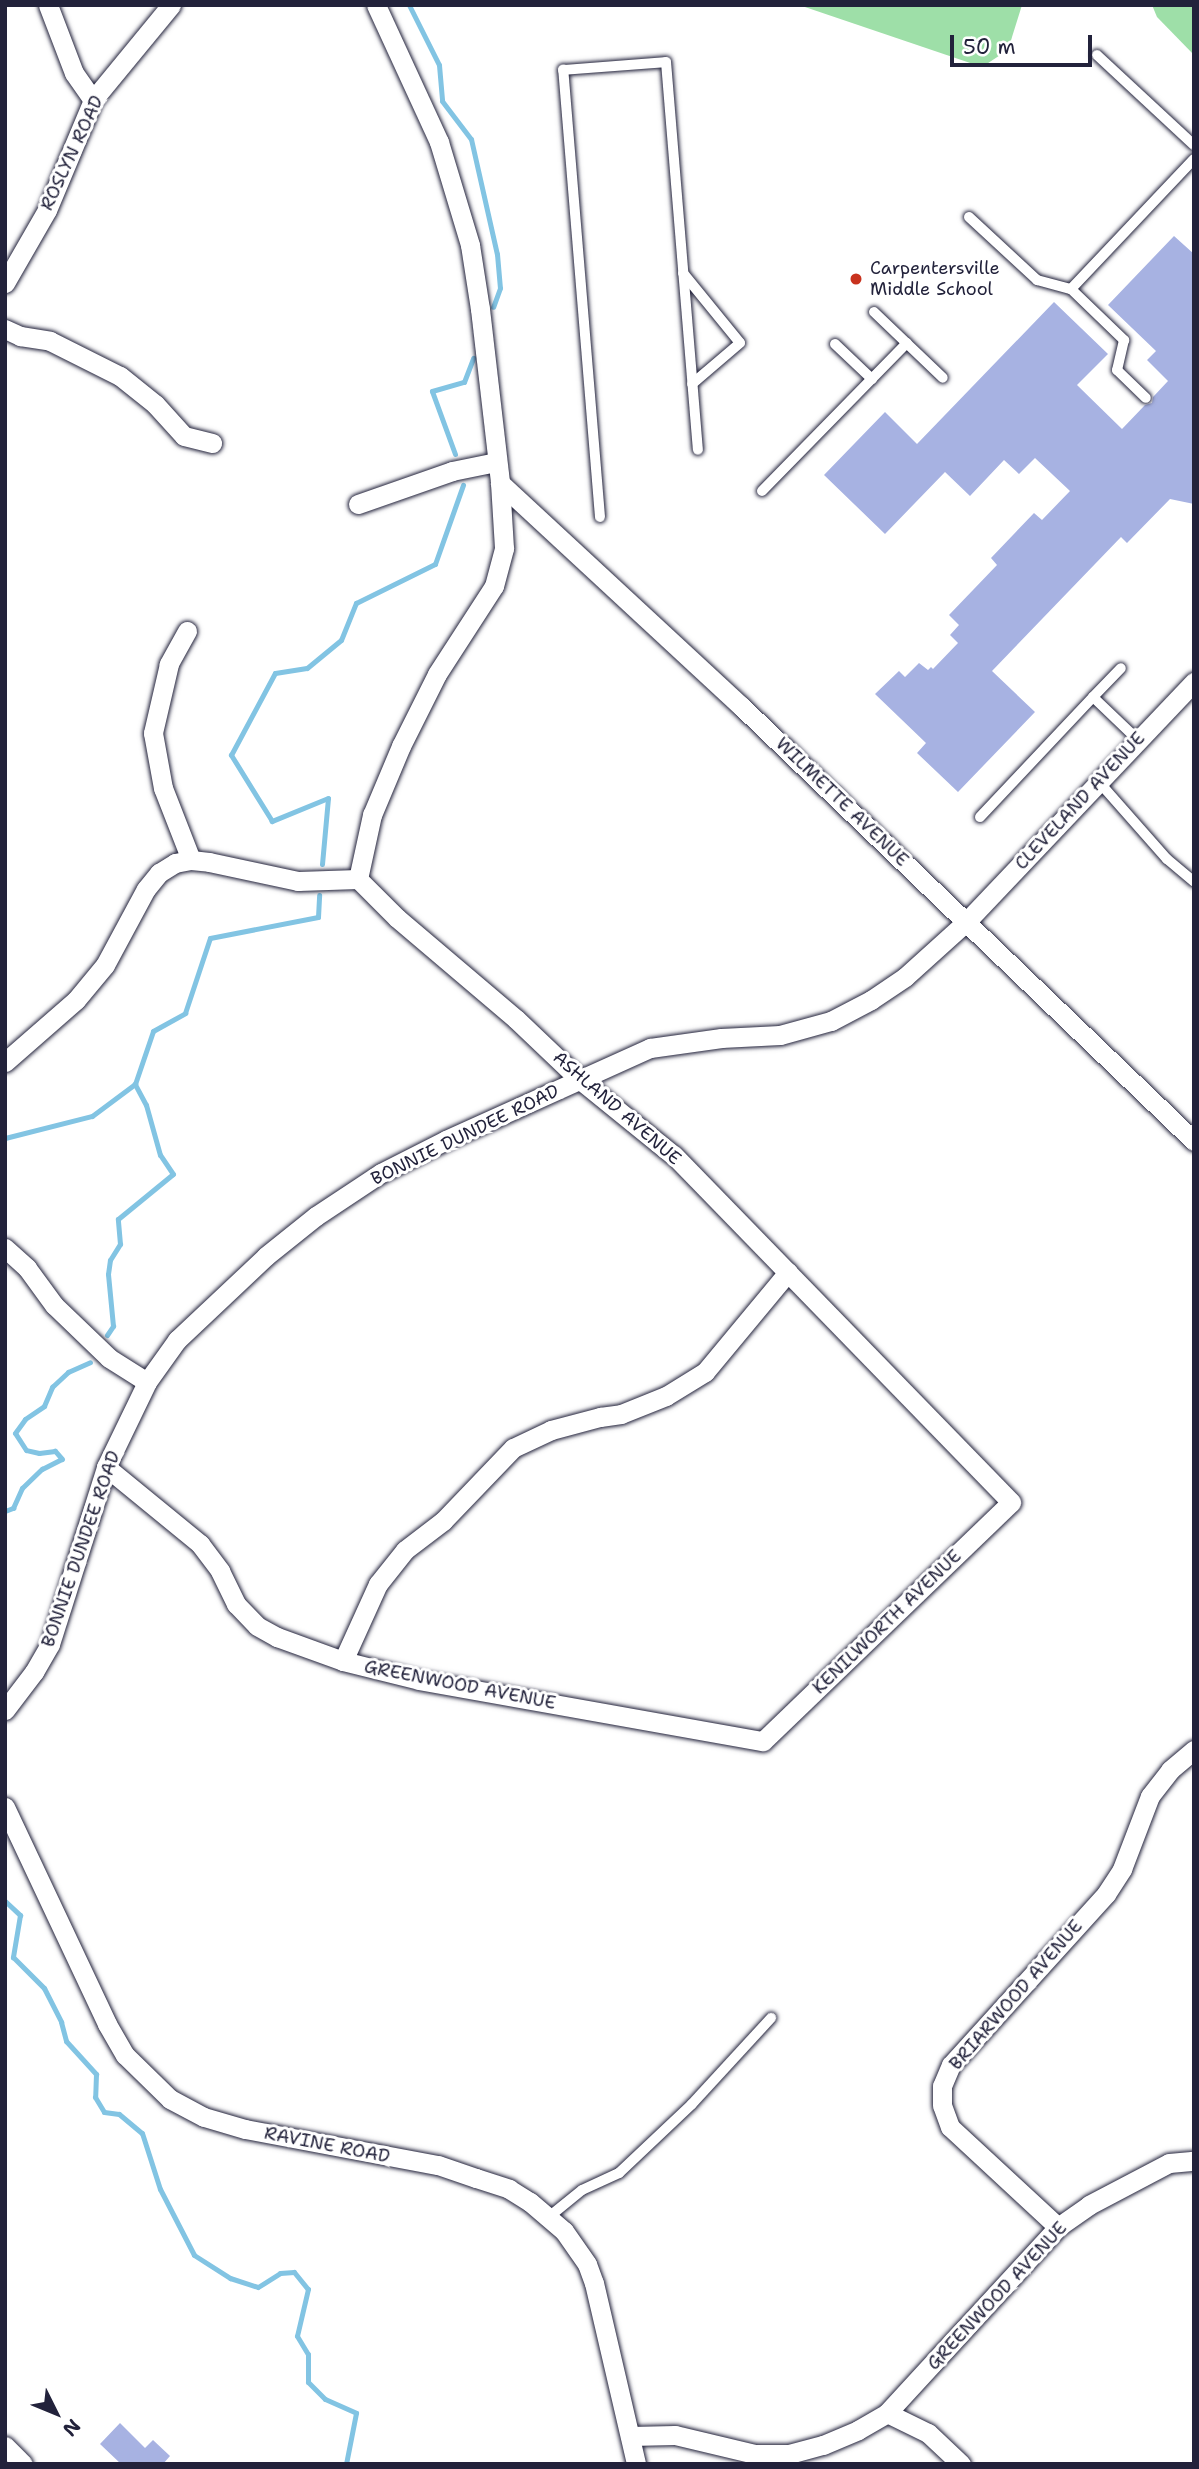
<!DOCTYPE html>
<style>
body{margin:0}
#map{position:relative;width:1199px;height:2469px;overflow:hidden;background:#fff;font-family:"Shantell Sans",sans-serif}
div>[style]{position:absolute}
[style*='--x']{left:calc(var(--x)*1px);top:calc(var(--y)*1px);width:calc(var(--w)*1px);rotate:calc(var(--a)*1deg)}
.green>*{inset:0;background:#9edfa8}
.stream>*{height:5px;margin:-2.5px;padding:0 2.5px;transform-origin:2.5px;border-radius:2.5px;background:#82c4e3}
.building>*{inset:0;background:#a7b2e2}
.roads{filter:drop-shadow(0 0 2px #22223b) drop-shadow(0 0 2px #22223b)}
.service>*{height:10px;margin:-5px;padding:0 5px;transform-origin:5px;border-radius:5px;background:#fff}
.minor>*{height:19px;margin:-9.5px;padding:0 9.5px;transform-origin:9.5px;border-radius:9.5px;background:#fff}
.dots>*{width:19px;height:19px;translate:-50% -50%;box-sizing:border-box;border:4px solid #fff;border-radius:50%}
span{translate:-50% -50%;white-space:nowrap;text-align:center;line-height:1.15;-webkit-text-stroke:6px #fff;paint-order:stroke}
.street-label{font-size:18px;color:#22223b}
.poi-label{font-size:18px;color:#22223b}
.left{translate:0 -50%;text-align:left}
.frame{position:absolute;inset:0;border:7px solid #22223b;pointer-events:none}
.north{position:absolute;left:21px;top:2378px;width:70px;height:70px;-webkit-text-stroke:5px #fff;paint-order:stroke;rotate:133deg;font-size:19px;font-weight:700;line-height:28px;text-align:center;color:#22223b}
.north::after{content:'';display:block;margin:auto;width:24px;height:32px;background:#22223b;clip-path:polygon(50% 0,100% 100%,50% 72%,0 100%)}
.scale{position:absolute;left:950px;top:35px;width:142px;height:32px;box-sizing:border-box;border:4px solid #22223b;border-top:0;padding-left:9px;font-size:21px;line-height:24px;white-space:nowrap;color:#22223b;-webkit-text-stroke:5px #fff;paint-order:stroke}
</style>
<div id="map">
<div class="green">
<div style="clip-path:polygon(799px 5px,1022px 5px,1008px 50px,982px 67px)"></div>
<div style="clip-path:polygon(1152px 5px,1194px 5px,1194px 55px,1157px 17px)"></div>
</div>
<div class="stream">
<div style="--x:409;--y:5;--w:67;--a:63.4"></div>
<div style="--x:439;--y:65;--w:36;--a:85"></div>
<div style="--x:442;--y:101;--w:48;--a:52.7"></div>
<div style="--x:471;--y:139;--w:118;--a:77.3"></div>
<div style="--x:497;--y:254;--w:34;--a:85"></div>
<div style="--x:500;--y:288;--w:20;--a:110"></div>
<div style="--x:455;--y:454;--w:67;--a:-110.1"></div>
<div style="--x:432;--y:391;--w:33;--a:-16"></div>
<div style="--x:464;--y:382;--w:26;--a:-69"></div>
<div style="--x:322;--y:864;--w:66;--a:-84.8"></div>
<div style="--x:328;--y:798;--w:61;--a:157.7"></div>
<div style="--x:272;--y:821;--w:78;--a:-121.8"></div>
<div style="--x:231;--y:755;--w:93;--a:-61.8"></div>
<div style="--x:275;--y:673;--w:32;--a:-9"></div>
<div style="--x:307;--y:668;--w:44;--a:-39.5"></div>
<div style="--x:341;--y:640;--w:40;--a:-68"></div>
<div style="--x:356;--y:603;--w:88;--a:-26.3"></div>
<div style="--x:435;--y:564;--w:84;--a:-70.5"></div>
<div style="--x:5;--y:1138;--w:90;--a:-14.2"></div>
<div style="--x:92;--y:1116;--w:54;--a:-36.7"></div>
<div style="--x:135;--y:1084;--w:56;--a:-71.2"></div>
<div style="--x:153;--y:1031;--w:37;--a:-29"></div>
<div style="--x:185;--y:1013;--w:79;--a:-71.6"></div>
<div style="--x:210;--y:938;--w:110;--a:-11"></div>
<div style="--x:318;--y:917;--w:22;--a:-87"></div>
<div style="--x:107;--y:1335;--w:11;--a:-56"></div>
<div style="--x:113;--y:1326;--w:52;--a:-95.5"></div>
<div style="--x:108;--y:1274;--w:14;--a:-82"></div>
<div style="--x:110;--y:1260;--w:19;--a:-58"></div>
<div style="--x:120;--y:1244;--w:25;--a:-95"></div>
<div style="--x:118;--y:1219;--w:71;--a:-39.3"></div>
<div style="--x:173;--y:1174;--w:23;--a:-124"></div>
<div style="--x:160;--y:1155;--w:52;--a:-105.6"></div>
<div style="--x:146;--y:1105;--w:24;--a:-118"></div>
<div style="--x:5;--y:1511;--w:9;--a:-21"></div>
<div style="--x:13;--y:1508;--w:22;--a:-66"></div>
<div style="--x:22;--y:1488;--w:28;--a:-44"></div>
<div style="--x:42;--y:1469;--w:22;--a:-27"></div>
<div style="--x:62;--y:1459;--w:11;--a:-131"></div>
<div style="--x:55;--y:1451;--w:16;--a:173"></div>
<div style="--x:39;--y:1453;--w:13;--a:-167"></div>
<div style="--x:26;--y:1450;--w:20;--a:-123"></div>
<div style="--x:15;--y:1433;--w:17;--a:-54"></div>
<div style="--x:25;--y:1419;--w:23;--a:-34"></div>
<div style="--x:44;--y:1406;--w:21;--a:-67"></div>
<div style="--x:52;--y:1387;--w:22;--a:-43"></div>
<div style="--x:68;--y:1372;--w:24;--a:-24"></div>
<div style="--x:5;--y:1901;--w:21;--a:43"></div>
<div style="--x:20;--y:1915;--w:43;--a:99.5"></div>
<div style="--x:13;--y:1957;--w:44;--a:45"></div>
<div style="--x:44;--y:1988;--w:38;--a:63"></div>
<div style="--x:61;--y:2022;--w:20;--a:75"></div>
<div style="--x:66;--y:2041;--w:45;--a:47.7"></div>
<div style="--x:96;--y:2074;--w:23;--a:92"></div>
<div style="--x:95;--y:2097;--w:17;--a:59"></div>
<div style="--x:104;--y:2112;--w:15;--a:8"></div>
<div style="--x:119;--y:2114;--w:30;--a:40"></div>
<div style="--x:142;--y:2133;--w:59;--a:72.2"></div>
<div style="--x:160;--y:2189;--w:74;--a:62.7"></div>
<div style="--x:194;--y:2255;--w:43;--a:32.6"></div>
<div style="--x:230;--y:2278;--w:29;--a:18"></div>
<div style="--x:258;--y:2287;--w:26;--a:-32"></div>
<div style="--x:280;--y:2273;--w:14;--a:-4"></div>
<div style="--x:294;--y:2272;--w:22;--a:51"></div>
<div style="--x:308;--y:2289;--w:48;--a:103.2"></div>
<div style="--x:297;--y:2336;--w:21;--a:59"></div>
<div style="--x:308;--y:2354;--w:28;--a:90"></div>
<div style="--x:308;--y:2382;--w:24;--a:45"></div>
<div style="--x:325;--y:2399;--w:34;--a:24"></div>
<div style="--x:356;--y:2413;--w:52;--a:101.1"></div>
</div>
<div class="building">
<div style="clip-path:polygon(1174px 236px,1194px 254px,1194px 504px,1170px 499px,1127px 543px,1121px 537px,992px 671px,1035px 712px,958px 792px,917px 753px,926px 743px,875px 694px,899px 671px,905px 677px,919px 663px,928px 670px,931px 667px,933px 669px,958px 643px,950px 635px,959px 625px,949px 615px,997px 565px,991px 558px,1034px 513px,1042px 520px,1070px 491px,1035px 458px,1019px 474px,1004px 460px,970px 496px,945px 472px,885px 534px,824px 475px,885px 412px,917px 444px,1054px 302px,1108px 354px,1077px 385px,1122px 429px,1145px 405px,1152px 403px,1153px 397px,1168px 381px,1147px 360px,1156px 351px,1108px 305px)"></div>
<div style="clip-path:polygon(120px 2423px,145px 2448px,153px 2440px,170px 2456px,163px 2464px,121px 2464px,100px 2444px)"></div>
</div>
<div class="roads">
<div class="service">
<div style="--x:1097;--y:55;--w:132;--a:42.9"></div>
<div style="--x:969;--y:217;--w:93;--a:42.8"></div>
<div style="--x:1037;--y:280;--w:35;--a:15"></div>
<div style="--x:1071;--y:289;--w:179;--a:-46.6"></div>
<div style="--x:683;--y:273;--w:90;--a:50.8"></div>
<div style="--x:740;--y:343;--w:63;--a:139.5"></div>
<div style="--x:1071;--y:289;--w:74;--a:43.9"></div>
<div style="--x:1124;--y:340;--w:31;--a:103"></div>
<div style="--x:1117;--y:370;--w:40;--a:44"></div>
<div style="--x:874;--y:312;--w:95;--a:43.7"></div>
<div style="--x:835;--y:344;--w:51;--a:43.4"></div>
<div style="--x:762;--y:491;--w:207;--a:-45.6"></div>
<div style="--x:600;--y:517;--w:449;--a:-94.7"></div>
<div style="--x:563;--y:70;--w:103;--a:-4.4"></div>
<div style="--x:666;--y:62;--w:389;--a:85.3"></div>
<div style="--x:1093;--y:697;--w:40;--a:-46"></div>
<div style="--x:1099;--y:782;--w:103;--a:48.6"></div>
<div style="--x:1167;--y:859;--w:35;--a:40"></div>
<div style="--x:980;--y:817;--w:165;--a:-46.7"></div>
<div style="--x:1093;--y:697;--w:62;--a:43.7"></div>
<div style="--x:550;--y:2216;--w:41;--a:-39.1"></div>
<div style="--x:582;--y:2190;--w:41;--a:-24.7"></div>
<div style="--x:619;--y:2173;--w:100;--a:-43.4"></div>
<div style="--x:692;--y:2104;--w:117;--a:-47.4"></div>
</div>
<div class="minor">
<div style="--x:48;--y:5;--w:73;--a:69.1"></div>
<div style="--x:74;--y:73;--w:33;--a:55"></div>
<div style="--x:376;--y:5;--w:151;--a:65.3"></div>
<div style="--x:439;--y:142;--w:108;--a:73.2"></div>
<div style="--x:470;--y:245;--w:65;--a:81.1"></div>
<div style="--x:480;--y:309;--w:175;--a:83.4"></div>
<div style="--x:500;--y:483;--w:328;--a:42.8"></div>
<div style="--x:741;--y:706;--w:628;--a:43.84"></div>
<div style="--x:5;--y:283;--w:84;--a:-60.1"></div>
<div style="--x:47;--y:210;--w:119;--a:-67.3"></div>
<div style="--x:93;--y:100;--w:123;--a:-50.6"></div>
<div style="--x:5;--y:329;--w:17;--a:25"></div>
<div style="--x:20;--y:336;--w:30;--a:9"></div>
<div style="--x:50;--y:341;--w:78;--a:26.6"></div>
<div style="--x:120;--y:376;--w:45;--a:38.7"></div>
<div style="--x:155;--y:404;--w:43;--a:47.8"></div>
<div style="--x:184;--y:436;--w:29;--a:14"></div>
<div style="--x:358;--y:504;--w:100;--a:-19.3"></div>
<div style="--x:452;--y:471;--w:45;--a:-11.6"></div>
<div style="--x:187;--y:631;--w:38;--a:119"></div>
<div style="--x:169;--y:664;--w:71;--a:103.1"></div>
<div style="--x:153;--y:733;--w:56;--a:79.7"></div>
<div style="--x:163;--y:788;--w:77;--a:68.7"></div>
<div style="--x:358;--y:879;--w:66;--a:-77.7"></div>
<div style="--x:372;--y:815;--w:75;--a:-67.2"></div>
<div style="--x:401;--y:746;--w:80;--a:-63.4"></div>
<div style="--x:437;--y:674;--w:105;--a:-57.1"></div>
<div style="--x:494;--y:586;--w:39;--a:-75"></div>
<div style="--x:504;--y:548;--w:65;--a:-93.5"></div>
<div style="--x:5;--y:1062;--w:94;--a:-41.1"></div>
<div style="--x:76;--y:1000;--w:45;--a:-50.4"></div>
<div style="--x:105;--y:965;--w:86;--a:-61.7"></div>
<div style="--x:146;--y:889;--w:21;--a:-51"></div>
<div style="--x:159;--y:873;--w:19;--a:-32"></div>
<div style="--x:175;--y:863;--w:16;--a:-11"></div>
<div style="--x:191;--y:860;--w:18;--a:6"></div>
<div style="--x:209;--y:862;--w:91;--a:12.1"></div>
<div style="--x:298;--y:881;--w:60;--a:-1.9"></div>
<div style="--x:5;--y:1248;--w:30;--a:42"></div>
<div style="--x:27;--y:1268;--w:46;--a:53.9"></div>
<div style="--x:54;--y:1305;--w:76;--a:43.9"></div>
<div style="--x:109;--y:1358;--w:45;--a:32.3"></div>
<div style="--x:106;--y:1467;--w:122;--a:39.3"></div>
<div style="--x:200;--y:1544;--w:34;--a:53"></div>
<div style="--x:220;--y:1571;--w:37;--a:64"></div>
<div style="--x:236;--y:1604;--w:30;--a:46"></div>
<div style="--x:257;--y:1626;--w:23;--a:29"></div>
<div style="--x:277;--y:1637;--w:70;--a:20"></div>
<div style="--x:343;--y:1661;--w:78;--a:14"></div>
<div style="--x:419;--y:1680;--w:349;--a:10.1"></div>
<div style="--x:763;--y:1741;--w:344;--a:-43.9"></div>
<div style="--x:1011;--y:1502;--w:484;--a:-134.2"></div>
<div style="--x:673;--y:1155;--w:121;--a:-141"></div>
<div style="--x:579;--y:1079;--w:87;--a:-136.4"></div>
<div style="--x:516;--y:1019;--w:156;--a:-139.7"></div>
<div style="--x:397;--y:918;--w:55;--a:-135"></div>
<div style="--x:343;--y:1661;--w:85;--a:-65.6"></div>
<div style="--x:378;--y:1584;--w:43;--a:-51.5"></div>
<div style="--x:405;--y:1550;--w:48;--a:-37.3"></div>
<div style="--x:443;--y:1521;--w:101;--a:-46.2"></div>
<div style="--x:513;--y:1448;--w:42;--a:-25.3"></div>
<div style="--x:551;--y:1430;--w:51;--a:-14.9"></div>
<div style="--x:600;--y:1417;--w:21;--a:-8"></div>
<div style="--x:621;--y:1414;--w:48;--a:-21.8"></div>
<div style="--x:666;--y:1396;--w:46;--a:-31.6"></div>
<div style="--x:705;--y:1372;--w:130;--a:-50.3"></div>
<div style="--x:5;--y:1710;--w:48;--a:-52.7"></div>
<div style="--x:34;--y:1672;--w:32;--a:-60"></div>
<div style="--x:50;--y:1644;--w:186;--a:-72.4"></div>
<div style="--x:106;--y:1467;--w:94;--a:-64.2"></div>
<div style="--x:147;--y:1382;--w:52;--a:-54.5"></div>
<div style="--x:177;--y:1340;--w:122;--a:-43.3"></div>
<div style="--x:266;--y:1256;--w:64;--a:-38.7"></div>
<div style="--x:316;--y:1216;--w:78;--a:-33.5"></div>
<div style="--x:381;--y:1173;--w:73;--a:-26.9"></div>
<div style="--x:446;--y:1140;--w:224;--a:-24.3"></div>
<div style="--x:650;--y:1048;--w:72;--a:-8"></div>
<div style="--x:721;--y:1038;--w:59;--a:-2.9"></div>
<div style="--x:780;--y:1035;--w:53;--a:-15.4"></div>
<div style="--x:831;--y:1021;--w:45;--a:-27.7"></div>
<div style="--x:871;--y:1000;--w:41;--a:-34.1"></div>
<div style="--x:905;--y:977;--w:84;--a:-42.1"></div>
<div style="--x:967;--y:921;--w:330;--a:-46.5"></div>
<div style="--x:5;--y:1807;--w:240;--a:64.8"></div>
<div style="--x:107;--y:2024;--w:36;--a:60"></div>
<div style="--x:125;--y:2055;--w:63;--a:44.4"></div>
<div style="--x:170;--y:2099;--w:38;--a:28"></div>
<div style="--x:204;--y:2117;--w:43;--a:16.3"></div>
<div style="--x:245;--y:2129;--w:196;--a:10.6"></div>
<div style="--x:438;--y:2165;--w:40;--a:18.9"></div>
<div style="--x:476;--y:2178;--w:35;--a:18"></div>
<div style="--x:509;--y:2189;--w:25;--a:32"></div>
<div style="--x:530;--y:2202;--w:45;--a:40.5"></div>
<div style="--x:564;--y:2231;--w:40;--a:55.1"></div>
<div style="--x:587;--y:2264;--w:20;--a:70"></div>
<div style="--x:594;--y:2283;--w:186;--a:76.9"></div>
<div style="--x:1058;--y:2227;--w:147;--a:-137.2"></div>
<div style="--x:950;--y:2127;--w:23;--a:-110"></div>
<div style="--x:942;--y:2105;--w:19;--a:-90"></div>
<div style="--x:942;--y:2086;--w:23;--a:-67"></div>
<div style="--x:951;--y:2065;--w:231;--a:-47.8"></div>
<div style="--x:1106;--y:1894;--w:30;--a:-57"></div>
<div style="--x:1122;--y:1869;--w:78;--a:-69"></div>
<div style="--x:1150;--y:1796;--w:33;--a:-52"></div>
<div style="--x:1170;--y:1770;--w:31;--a:-40"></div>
<div style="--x:887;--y:2413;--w:46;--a:26"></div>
<div style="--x:928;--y:2433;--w:45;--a:43.2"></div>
<div style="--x:630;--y:2436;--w:45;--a:-1.3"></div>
<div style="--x:675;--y:2435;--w:82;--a:13.4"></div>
<div style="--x:755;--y:2454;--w:34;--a:0"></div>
<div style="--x:789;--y:2454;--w:35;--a:-15"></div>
<div style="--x:823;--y:2445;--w:38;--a:-23"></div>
<div style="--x:858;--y:2430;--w:34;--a:-30"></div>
<div style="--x:887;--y:2413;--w:253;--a:-47.4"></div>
<div style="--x:1058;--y:2227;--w:38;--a:-35"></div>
<div style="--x:1089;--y:2205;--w:90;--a:-27.7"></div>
<div style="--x:1169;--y:2163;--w:25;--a:-5"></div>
<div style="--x:5;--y:2446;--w:25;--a:45"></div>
</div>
</div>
<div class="dots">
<div style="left:856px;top:279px;background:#c8321e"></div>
</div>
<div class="street-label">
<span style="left:72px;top:153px;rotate:-65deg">ROSLYN ROAD</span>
<span style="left:1080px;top:801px;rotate:-47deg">CLEVELAND AVENUE</span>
<span style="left:842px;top:802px;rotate:44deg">WILMETTE AVENUE</span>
<span style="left:617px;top:1108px;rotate:41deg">ASHLAND AVENUE</span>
<span style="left:465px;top:1135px;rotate:-26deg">BONNIE DUNDEE ROAD</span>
<span style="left:81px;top:1549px;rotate:-71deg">BONNIE DUNDEE ROAD</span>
<span style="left:887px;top:1622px;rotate:-44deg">KENILWORTH AVENUE</span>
<span style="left:460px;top:1685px;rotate:11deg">GREENWOOD AVENUE</span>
<span style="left:1016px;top:1995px;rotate:-49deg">BRIARWOOD AVENUE</span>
<span style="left:327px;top:2145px;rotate:11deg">RAVINE ROAD</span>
<span style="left:997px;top:2296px;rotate:-47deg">GREENWOOD AVENUE</span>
</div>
<div class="poi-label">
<span class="left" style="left:870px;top:279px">Carpentersville<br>Middle School</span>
</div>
<div class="frame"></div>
<div class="north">N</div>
<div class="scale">50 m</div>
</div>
